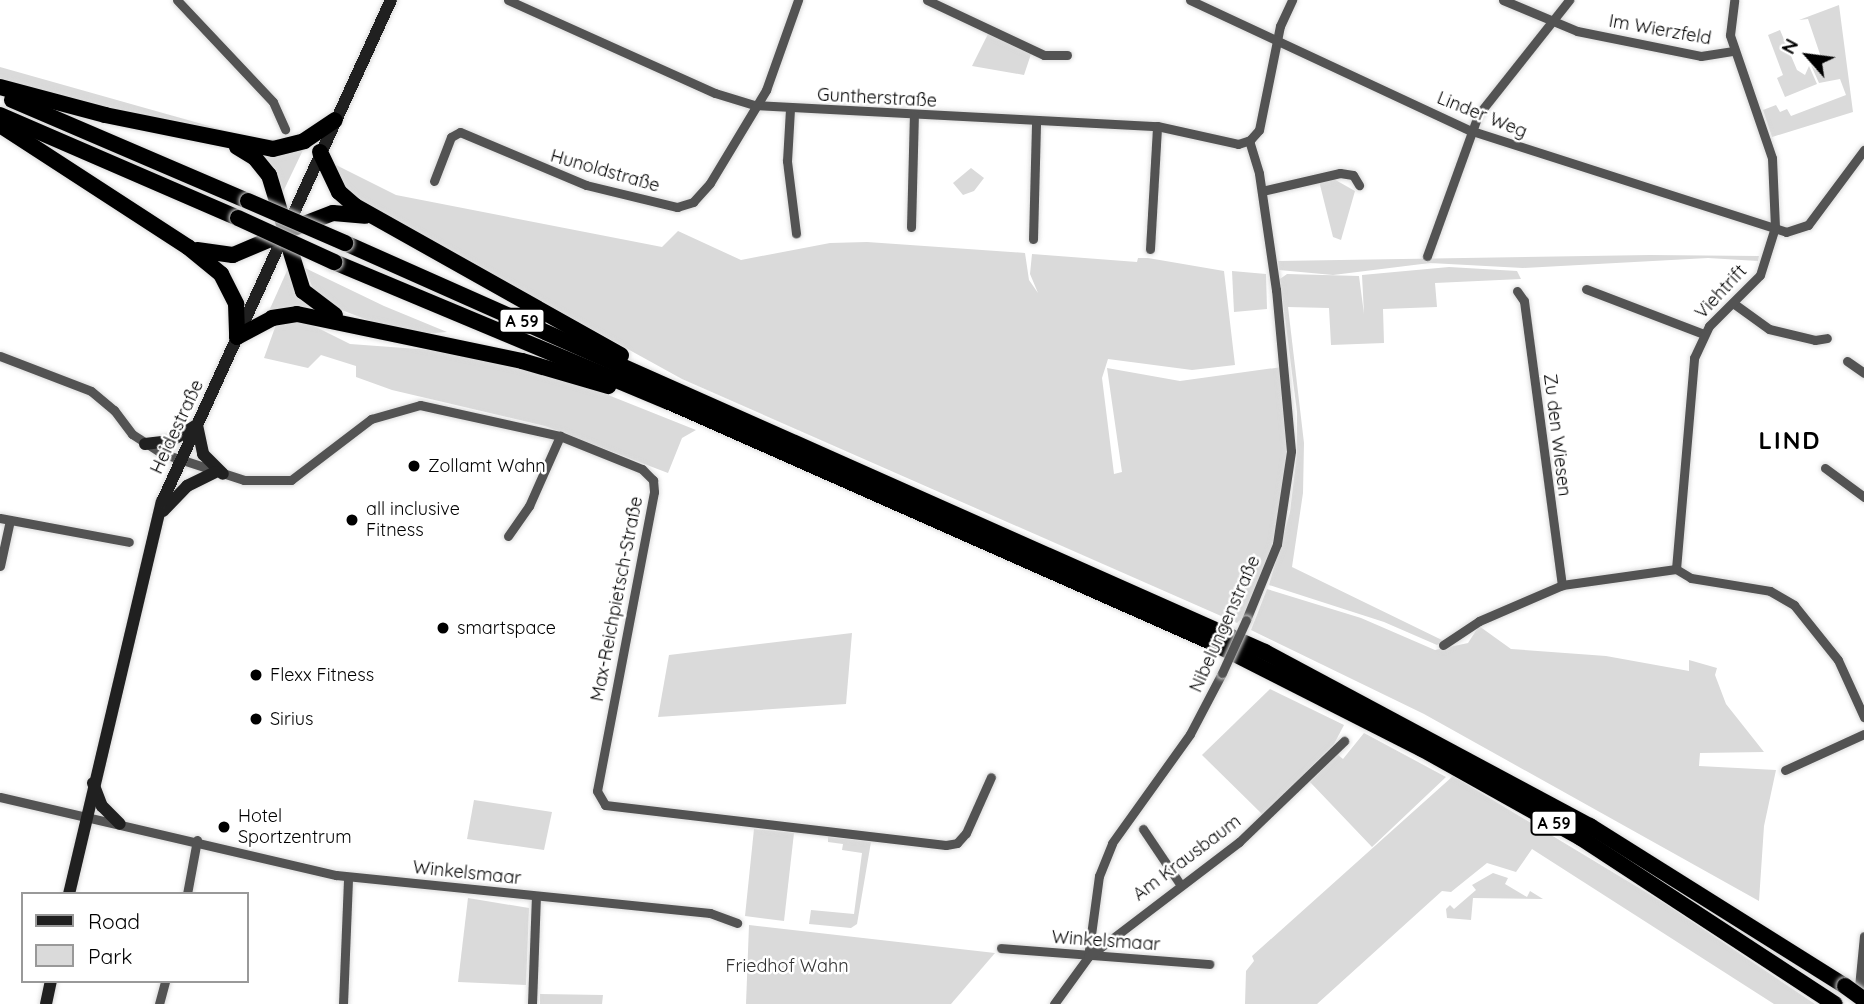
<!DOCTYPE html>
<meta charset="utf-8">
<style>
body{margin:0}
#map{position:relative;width:1864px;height:1004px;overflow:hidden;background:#fff;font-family:Quicksand,sans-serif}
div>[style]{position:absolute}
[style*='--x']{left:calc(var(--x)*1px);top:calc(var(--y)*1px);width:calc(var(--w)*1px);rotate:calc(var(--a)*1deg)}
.green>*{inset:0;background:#dadada}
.roads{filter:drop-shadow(0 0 2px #dbdbdb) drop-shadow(0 0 2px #dbdbdb)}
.street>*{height:9px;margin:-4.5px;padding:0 4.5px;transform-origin:4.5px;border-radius:4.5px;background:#535353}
.secondary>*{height:12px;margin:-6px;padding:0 6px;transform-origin:6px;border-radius:6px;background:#202020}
.highway>*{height:16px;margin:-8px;padding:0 8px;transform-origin:8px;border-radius:8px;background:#000}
.bridges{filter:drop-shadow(0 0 2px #dbdbdb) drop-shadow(0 0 2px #dbdbdb)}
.street-bridge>*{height:9px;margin:-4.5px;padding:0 4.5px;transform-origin:4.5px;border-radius:4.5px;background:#535353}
.highway-bridge>*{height:16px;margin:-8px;padding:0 8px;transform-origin:8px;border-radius:8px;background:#000}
.dots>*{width:19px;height:19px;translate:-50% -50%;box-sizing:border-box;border:4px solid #fff;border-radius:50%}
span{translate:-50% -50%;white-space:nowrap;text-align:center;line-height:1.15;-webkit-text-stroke:5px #fff;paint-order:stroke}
.shield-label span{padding:2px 5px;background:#fff;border:2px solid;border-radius:5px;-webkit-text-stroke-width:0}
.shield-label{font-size:16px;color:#000;font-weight:700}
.street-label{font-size:18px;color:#000}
.poi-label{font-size:18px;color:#000}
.left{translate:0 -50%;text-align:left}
.park-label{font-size:18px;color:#313131}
.district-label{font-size:24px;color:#000;font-weight:700;letter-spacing:2px}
.legend{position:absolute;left:21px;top:892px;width:228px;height:91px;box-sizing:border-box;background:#fff;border:2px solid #999;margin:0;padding:9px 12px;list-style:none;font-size:21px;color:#000}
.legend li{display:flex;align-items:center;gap:14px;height:35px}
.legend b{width:35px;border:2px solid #999}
.north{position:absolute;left:1773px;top:21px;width:70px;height:70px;-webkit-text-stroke:5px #fff;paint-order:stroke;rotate:298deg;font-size:19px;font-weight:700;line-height:28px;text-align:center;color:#000}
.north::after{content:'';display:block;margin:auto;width:24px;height:32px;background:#000;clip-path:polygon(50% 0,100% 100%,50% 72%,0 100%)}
</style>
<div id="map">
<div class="green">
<div style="clip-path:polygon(1839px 5px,1853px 112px,1772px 137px,1763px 110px,1776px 105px,1780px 112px,1787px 109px,1791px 116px,1846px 95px,1840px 79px,1819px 83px,1811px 65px,1816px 70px,1822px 60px,1808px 19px,1799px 20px)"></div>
<div style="clip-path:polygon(1780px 30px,1797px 70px,1805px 75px,1809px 66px,1817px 84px,1785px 97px,1777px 78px,1783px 75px,1768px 35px)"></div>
<div style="clip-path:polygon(988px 34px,1031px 54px,1024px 75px,972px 66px)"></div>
<div style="clip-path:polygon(0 67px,255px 139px,299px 139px,281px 144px,251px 143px,0 82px)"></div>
<div style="clip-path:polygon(304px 145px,303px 150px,281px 196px,258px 152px)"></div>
<div style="clip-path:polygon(336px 165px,396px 195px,662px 247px,678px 231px,741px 260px,830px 243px,867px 242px,1025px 253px,1029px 280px,1038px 293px,1030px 274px,1032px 254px,1137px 262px,1138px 258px,1148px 258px,1224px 271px,1235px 365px,1192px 370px,1108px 359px,1102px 378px,1114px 474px,1122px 472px,1107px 368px,1180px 381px,1282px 367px,1288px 429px,1286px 475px,1272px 546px,1244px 616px,1237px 623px,682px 379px,352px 197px,333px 171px)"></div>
<div style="clip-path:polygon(971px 168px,984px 178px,974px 191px,963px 195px,953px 183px)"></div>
<div style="clip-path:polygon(1332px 178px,1355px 191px,1341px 240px,1333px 237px,1319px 181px)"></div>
<div style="clip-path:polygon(1650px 255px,1759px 256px,1758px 261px,1708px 258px,1523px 268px,1430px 263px,1333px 275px,1279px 270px,1278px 261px)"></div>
<div style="clip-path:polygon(290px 264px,315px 310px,269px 311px)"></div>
<div style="clip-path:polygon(1449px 267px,1517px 271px,1521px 279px,1435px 283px,1437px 307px,1383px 309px,1384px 343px,1331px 345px,1329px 308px,1288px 307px,1304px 443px,1303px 493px,1292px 567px,1444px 641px,1437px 645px,1384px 622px,1269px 585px,1290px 512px,1297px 453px,1297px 412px,1280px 279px,1287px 274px,1359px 276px,1364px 314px,1362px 275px)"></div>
<div style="clip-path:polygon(305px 268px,384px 306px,447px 332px,423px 334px,388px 328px,334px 307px,313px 289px)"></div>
<div style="clip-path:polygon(1232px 271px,1266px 274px,1267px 309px,1234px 312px)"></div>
<div style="clip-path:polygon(304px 321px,350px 344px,446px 351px,573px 381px,696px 430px,682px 438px,668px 473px,545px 426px,392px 390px,356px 377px,356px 366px,321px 355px,308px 368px,264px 358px,277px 322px)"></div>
<div style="clip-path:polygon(1267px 589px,1361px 618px,1435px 650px,1468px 643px,1479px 626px,1511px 649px,1606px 656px,1689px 671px,1689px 660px,1717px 668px,1715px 675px,1726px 704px,1764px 752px,1700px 753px,1699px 766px,1776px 770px,1764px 826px,1759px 901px,1424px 714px,1251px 630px)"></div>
<div style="clip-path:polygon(852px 633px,846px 704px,658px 717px,669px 655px)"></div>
<div style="clip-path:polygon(1270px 689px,1344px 725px,1334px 744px,1263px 815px,1202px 755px)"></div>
<div style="clip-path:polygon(1364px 733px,1446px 777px,1372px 847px,1310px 782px,1337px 754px,1343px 759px)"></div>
<div style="clip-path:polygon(1453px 776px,1664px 903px,1815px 1004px,1774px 1004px,1532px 849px,1516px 872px,1487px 863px,1451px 892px,1442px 891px,1317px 1004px,1245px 1004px,1246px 971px,1254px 961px,1252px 956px)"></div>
<div style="clip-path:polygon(474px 800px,552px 812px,544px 850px,467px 839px)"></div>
<div style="clip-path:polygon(754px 829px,794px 833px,784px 921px,745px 916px)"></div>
<div style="clip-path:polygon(828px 837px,871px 842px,857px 924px,851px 928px,809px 924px,811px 910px,854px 914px,862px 853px,842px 850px,843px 844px,828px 842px)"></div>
<div style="clip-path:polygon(1493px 873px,1508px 878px,1505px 884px,1527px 897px,1530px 891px,1543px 899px,1473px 898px,1471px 920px,1447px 918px,1446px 909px,1450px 905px,1454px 909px,1476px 890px,1472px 885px)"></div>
<div style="clip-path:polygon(468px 898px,529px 908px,526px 985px,458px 982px)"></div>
<div style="clip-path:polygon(749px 925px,995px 953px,951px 1004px,746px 1004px)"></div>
<div style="clip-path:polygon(540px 994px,603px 995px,602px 1004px,540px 1004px)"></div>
</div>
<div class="roads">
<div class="street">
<div style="--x:177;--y:0;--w:140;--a:46.7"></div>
<div style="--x:273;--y:102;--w:30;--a:66"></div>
<div style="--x:508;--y:0;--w:227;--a:24.2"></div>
<div style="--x:715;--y:93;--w:41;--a:17.1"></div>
<div style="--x:754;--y:105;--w:404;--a:3"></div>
<div style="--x:1157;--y:126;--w:83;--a:12.5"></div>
<div style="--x:1238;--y:144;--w:13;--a:-18"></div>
<div style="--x:1250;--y:140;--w:13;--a:-48"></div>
<div style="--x:1259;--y:130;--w:106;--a:-78.6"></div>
<div style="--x:1280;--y:26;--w:29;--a:-65"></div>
<div style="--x:927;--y:0;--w:129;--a:25.2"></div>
<div style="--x:1044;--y:55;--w:23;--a:0"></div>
<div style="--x:1190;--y:0;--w:308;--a:25"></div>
<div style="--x:1469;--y:130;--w:333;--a:17.8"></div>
<div style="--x:1786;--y:232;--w:23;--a:-18"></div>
<div style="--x:1808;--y:225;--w:94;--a:-53.3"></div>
<div style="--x:1503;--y:0;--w:80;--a:22.7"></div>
<div style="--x:1577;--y:31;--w:126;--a:11.4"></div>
<div style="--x:1701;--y:56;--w:33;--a:-9"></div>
<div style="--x:790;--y:109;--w:52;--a:93.3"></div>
<div style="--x:787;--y:161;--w:73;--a:82.9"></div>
<div style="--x:434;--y:181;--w:47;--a:-68.9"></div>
<div style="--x:451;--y:137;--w:10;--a:-29"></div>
<div style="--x:460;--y:132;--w:137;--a:22.8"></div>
<div style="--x:586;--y:185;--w:94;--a:13.6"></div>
<div style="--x:677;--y:207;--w:17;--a:-17"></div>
<div style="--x:693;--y:202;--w:25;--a:-48"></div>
<div style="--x:710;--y:183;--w:109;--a:-58.9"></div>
<div style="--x:766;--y:90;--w:96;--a:-70.4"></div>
<div style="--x:1262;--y:191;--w:80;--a:-13"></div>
<div style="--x:1340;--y:173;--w:13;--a:9"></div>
<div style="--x:1353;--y:175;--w:12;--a:59"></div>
<div style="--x:911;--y:227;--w:112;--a:-88.5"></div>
<div style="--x:1033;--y:239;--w:118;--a:-88.5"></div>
<div style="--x:1150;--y:249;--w:123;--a:-86.7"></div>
<div style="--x:1427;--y:256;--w:150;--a:-70.1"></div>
<div style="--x:1478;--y:115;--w:147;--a:-51.6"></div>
<div style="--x:1586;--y:289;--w:126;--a:20.9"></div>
<div style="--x:1517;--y:291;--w:12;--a:55"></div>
<div style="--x:1524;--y:301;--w:287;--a:82.4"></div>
<div style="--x:1733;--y:303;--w:44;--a:35.8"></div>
<div style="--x:1769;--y:329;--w:47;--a:13.4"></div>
<div style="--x:1815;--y:340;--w:12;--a:-9"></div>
<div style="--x:0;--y:356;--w:97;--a:21"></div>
<div style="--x:91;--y:391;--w:30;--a:40"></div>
<div style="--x:114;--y:410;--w:30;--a:53"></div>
<div style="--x:132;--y:434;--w:35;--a:33"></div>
<div style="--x:161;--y:453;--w:87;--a:18"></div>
<div style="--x:244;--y:480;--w:47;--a:0"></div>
<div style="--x:291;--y:480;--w:101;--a:-37.3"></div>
<div style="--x:371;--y:419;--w:51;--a:-15.9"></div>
<div style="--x:420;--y:405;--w:143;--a:12.5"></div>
<div style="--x:560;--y:436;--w:88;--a:21.9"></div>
<div style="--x:642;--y:469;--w:16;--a:45"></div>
<div style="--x:653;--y:480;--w:12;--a:85"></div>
<div style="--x:654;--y:492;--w:304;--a:100.8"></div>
<div style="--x:597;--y:791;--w:16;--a:60"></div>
<div style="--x:605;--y:805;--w:343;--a:6.7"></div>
<div style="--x:946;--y:845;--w:11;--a:-10"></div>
<div style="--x:957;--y:843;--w:13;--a:-48"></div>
<div style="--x:966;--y:833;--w:61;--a:-65.9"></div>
<div style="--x:1847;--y:361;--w:21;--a:35"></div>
<div style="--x:1825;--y:468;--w:49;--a:36.6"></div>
<div style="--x:0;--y:518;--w:131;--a:10.5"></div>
<div style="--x:508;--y:536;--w:37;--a:-55"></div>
<div style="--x:529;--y:506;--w:77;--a:-66.1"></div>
<div style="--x:0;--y:566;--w:47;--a:-77.7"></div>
<div style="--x:1676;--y:569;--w:212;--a:-85.1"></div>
<div style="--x:1694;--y:358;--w:35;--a:-65"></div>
<div style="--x:1709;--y:326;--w:72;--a:-45"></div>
<div style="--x:1760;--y:275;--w:50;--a:-72.6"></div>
<div style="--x:1775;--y:227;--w:69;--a:-92.5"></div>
<div style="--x:1772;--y:158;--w:130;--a:-108.9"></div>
<div style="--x:1730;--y:35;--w:35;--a:-83"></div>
<div style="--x:1246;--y:620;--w:82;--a:-67.8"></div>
<div style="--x:1277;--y:544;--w:94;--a:-81.4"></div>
<div style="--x:1291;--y:451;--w:162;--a:-95.3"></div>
<div style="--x:1276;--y:290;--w:118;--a:-98.3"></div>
<div style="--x:1259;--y:173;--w:34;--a:-107"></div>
<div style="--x:1443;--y:645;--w:43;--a:-33.7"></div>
<div style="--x:1479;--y:621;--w:90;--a:-23.4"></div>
<div style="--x:1562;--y:585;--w:115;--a:-8"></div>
<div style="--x:1676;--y:569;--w:17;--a:31"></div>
<div style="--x:1691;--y:578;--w:80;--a:9.3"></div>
<div style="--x:1770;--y:591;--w:28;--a:30"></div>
<div style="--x:1794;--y:605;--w:70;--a:51.3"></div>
<div style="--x:1838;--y:660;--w:63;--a:65.5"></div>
<div style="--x:1785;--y:770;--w:87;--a:-24.5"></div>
<div style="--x:0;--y:797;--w:345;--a:13.1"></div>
<div style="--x:336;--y:875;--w:376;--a:5.8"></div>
<div style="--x:710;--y:913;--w:29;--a:20"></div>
<div style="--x:1143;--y:829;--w:66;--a:56.1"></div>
<div style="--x:187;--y:894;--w:55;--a:-79.5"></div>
<div style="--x:1001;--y:948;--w:209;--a:4.4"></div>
<div style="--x:1088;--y:957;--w:82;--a:-82.3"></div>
<div style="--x:1099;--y:876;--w:35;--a:-68"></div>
<div style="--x:1112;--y:843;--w:134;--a:-54.4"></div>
<div style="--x:1190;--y:734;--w:69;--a:-62.3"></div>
<div style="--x:1858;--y:997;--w:61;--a:-84.4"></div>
<div style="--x:159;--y:1004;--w:24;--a:-75"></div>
<div style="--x:343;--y:1004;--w:127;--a:-87.7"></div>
<div style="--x:532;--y:1004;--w:108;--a:-87.9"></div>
<div style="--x:1054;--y:1004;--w:58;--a:-54.1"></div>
<div style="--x:1088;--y:957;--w:190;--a:-37.3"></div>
<div style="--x:1239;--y:842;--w:146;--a:-43.9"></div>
</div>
<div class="secondary">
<div style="--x:197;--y:425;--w:30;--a:78"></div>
<div style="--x:203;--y:454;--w:28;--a:45"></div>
<div style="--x:145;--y:444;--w:26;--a:-7"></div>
<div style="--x:171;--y:441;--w:31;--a:-32"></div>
<div style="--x:163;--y:511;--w:35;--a:-46"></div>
<div style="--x:187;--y:486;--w:32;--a:-26"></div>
<div style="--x:93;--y:783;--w:25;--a:69"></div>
<div style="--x:102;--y:806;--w:25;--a:45"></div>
<div style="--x:69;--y:894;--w:403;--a:-76.7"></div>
<div style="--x:162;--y:502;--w:552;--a:-65.48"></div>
<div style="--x:46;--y:1004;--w:24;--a:-78"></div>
</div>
<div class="highway">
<div style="--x:0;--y:87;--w:109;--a:14.9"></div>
<div style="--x:105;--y:115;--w:171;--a:11.4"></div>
<div style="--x:273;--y:149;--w:32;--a:-14"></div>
<div style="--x:304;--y:141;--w:37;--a:-34"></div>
<div style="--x:12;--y:100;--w:257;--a:23.2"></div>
<div style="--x:0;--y:115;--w:259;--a:23.4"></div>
<div style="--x:0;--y:125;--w:224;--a:33"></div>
<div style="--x:188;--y:247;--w:43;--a:39.3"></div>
<div style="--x:221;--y:274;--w:34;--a:63"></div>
<div style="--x:236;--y:304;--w:33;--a:88"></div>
<div style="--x:237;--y:337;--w:40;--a:-28"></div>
<div style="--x:272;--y:318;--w:25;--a:-9"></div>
<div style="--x:297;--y:314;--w:230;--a:11.8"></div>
<div style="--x:522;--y:361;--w:90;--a:16.2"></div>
<div style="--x:237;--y:147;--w:21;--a:31"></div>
<div style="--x:255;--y:158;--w:22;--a:51"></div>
<div style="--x:269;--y:175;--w:59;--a:73.1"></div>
<div style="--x:286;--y:231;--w:50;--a:-21"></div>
<div style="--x:333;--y:213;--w:32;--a:5"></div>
<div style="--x:320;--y:152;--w:44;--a:64.6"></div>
<div style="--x:339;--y:192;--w:21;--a:41"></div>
<div style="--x:355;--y:206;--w:305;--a:29.3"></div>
<div style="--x:345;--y:243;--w:1007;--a:23.97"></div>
<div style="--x:1265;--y:652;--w:369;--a:28.2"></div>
<div style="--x:1590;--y:826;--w:301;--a:32.1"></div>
<div style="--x:197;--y:250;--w:36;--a:8"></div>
<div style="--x:233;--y:255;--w:56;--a:-22.9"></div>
<div style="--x:285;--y:233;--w:61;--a:72.8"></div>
<div style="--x:303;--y:291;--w:40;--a:37"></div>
<div style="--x:334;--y:262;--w:361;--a:22.7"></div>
<div style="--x:667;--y:401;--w:595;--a:23.89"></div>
<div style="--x:1211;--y:642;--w:237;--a:26.9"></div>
<div style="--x:1422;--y:749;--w:182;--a:29.2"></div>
<div style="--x:1581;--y:838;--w:303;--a:33.2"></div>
</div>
</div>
<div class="bridges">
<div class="street-bridge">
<div style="--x:1222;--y:673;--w:58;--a:-65.6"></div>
</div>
<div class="highway-bridge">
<div style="--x:248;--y:201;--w:106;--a:23.4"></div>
<div style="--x:238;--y:218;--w:106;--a:24.6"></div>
<div style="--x:1845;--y:986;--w:24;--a:36"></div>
</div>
</div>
<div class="dots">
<div style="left:414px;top:466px;background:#000"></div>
<div style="left:352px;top:520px;background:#000"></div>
<div style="left:443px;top:628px;background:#000"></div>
<div style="left:256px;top:675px;background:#000"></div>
<div style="left:256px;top:719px;background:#000"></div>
<div style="left:224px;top:827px;background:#000"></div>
</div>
<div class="shield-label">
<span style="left:522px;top:321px">A 59</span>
<span style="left:1554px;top:823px">A 59</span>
</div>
<div class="street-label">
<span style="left:1660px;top:30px;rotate:10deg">Im Wierzfeld</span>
<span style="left:877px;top:98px;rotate:3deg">Guntherstraße</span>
<span style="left:1482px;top:115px;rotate:22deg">Linder Weg</span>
<span style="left:605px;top:171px;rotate:16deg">Hunoldstraße</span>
<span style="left:1721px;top:292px;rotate:-47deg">Viehtrift</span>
<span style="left:177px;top:427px;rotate:-65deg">Heidestraße</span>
<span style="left:1557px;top:435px;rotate:83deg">Zu den Wiesen</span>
<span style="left:617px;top:599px;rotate:-79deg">Max-Reichpietsch-Straße</span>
<span style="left:1225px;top:624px;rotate:-66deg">Nibelungenstraße</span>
<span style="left:1187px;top:858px;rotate:-37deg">Am Krausbaum</span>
<span style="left:467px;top:873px;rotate:6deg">Winkelsmaar</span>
<span style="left:1106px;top:941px;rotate:4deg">Winkelsmaar</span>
</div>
<div class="poi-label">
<span class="left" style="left:428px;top:466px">Zollamt Wahn</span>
<span class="left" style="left:366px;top:520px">all inclusive<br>Fitness</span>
<span class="left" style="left:457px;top:628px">smartspace</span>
<span class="left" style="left:270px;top:675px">Flexx Fitness</span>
<span class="left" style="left:270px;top:719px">Sirius</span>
<span class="left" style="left:238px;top:827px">Hotel<br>Sportzentrum</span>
</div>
<div class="park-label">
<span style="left:787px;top:966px">Friedhof Wahn</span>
</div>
<div class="district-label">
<span style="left:1790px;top:441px">LIND</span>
</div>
<ul class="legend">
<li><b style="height:9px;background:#202020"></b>Road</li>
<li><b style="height:19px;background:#dadada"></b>Park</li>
</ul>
<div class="north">N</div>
</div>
